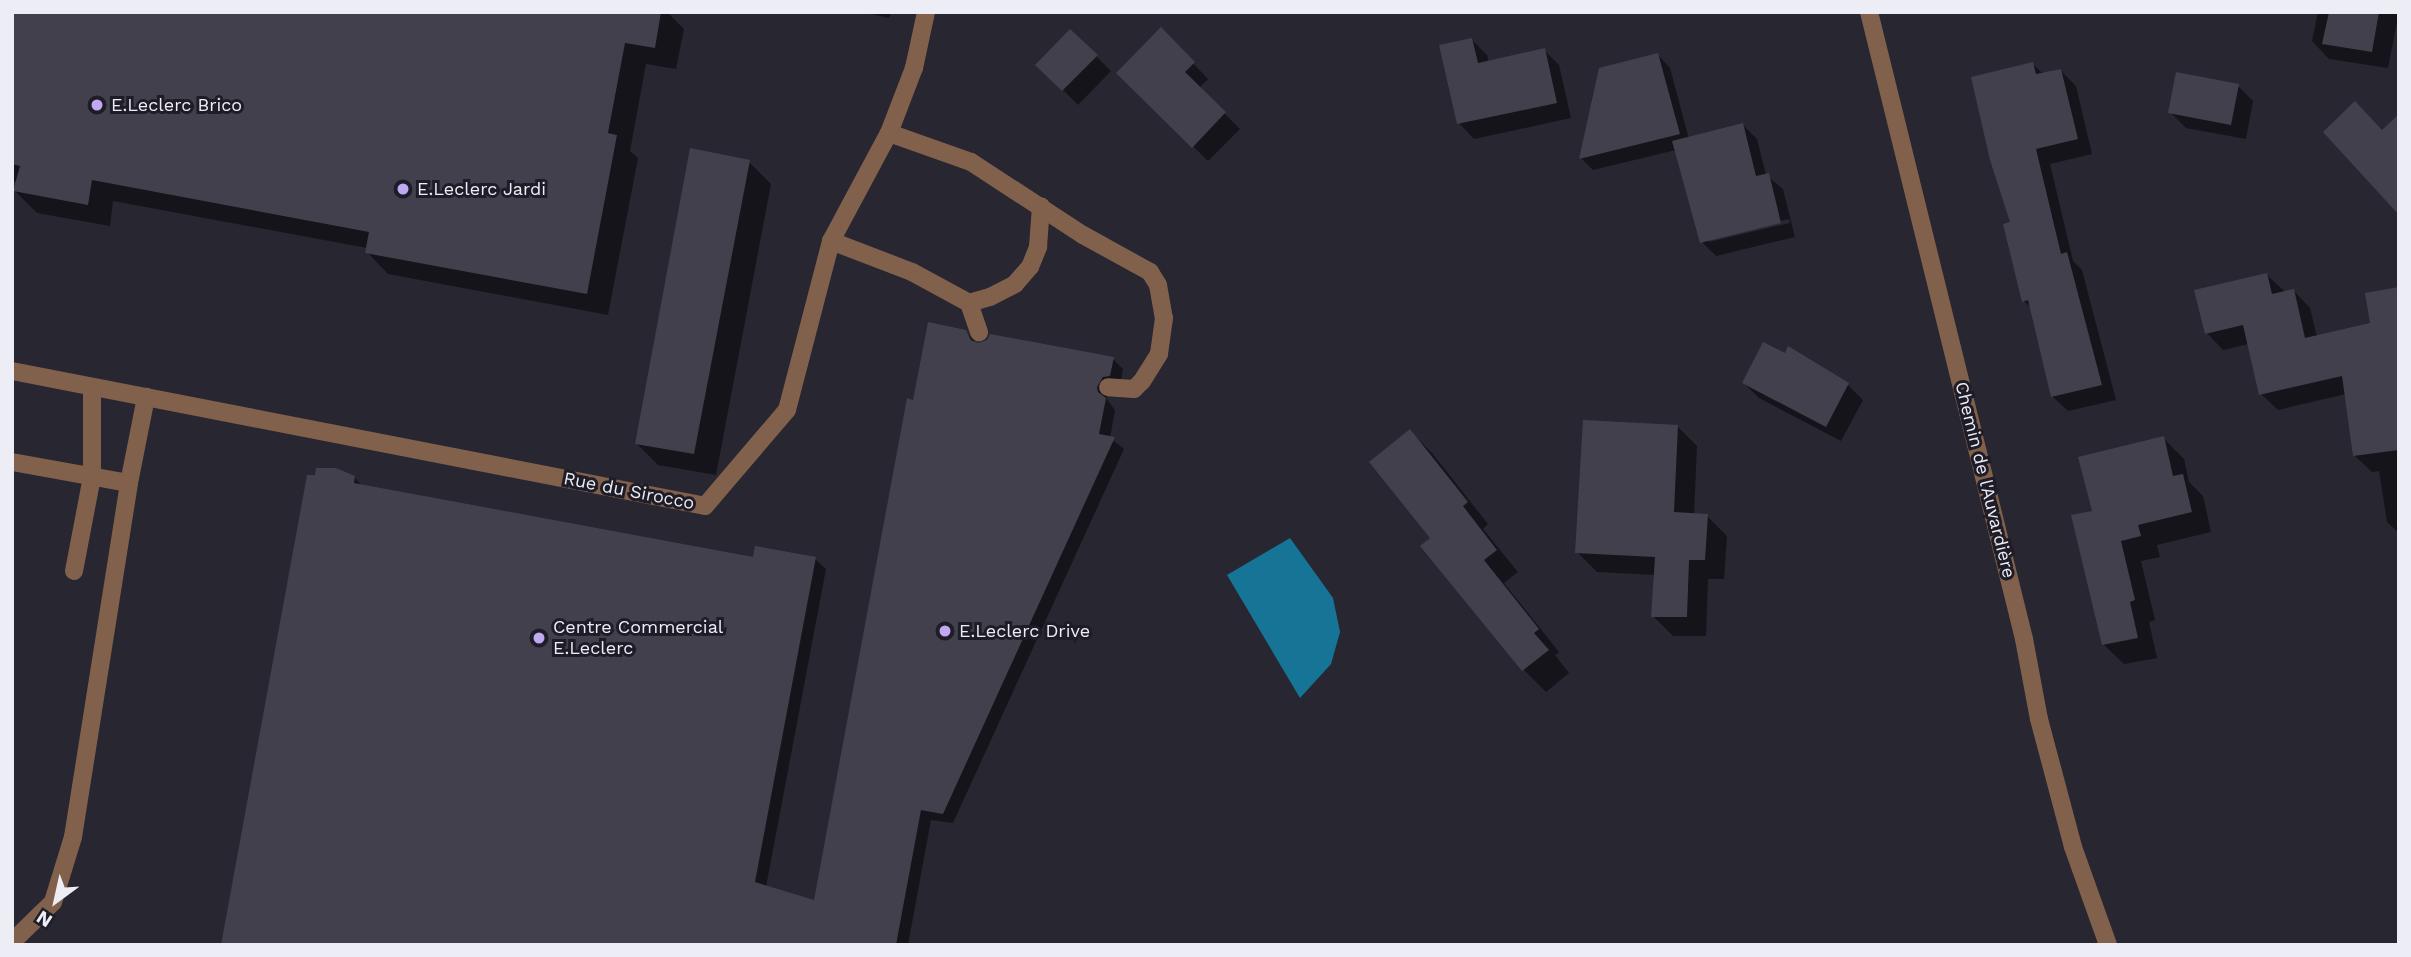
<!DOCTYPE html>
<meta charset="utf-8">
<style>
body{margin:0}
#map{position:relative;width:2411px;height:957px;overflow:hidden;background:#272631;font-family:"Work Sans",sans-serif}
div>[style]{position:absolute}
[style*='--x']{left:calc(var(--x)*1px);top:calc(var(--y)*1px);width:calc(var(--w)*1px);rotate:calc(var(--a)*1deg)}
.water>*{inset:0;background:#167596}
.shadow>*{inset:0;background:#0007}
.building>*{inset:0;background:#42404d}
.lane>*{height:18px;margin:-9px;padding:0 9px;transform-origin:9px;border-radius:9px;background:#81614b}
.street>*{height:18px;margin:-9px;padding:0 9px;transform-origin:9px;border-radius:9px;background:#81614b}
.dots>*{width:19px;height:19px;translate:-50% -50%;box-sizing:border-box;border:4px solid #1e1c27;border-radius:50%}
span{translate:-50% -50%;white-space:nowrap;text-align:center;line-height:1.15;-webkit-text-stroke:6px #1e1c27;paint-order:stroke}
.poi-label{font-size:18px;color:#ededf5}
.left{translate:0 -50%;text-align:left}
.street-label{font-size:18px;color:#ededf5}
.frame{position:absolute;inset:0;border:14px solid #ededf5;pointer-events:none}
.north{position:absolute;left:21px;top:866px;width:70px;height:70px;-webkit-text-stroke:5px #1e1c27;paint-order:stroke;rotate:213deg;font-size:19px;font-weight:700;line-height:28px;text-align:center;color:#ededf5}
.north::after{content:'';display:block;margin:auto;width:24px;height:32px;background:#ededf5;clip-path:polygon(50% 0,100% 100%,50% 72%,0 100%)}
</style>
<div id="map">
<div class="water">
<div style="clip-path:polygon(1290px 538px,1333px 598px,1340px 632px,1331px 664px,1300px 698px,1227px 575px)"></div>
</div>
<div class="shadow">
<div style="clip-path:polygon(12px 12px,667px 12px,684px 29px,676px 69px,646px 64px,630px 151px,638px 158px,608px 315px,388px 274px,367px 252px,367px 248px,113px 201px,110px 226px,37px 213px,15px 191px,17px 182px,12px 181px)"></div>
<div style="clip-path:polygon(863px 12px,891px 12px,889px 18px)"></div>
<div style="clip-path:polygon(2318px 12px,2399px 12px,2388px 68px,2329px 59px,2312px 41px)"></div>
<div style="clip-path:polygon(1161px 30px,1208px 79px,1199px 88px,1240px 129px,1208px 161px,1119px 73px)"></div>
<div style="clip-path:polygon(1472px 40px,1487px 55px,1489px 63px,1544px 50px,1559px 65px,1571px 118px,1474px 139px,1459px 123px)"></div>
<div style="clip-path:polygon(evenodd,1658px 55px,1670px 68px,1689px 139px,1743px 125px,1757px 139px,1766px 175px,1783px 189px,1795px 237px,1716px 256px,1702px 242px,1676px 150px,1593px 170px,1581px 158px,1658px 55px,1789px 219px,1790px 223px,1709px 242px,1709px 239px,1789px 219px)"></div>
<div style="clip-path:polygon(1096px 56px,1111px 71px,1078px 105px,1038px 65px)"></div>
<div style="clip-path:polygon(2033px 64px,2043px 74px,2060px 70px,2076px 86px,2092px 154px,2050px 164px,2073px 261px,2082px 270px,2116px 400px,2068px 411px,2052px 396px,2032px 309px,2024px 301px,2012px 223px)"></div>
<div style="clip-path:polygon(2238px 86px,2253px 101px,2246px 139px,2186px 128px,2170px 112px)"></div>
<div style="clip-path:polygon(749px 162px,771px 184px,716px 475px,658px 465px,636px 443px)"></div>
<div style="clip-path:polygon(2267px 275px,2284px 291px,2294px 291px,2310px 308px,2317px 337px,2372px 324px,2399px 289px,2399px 533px,2387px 522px,2379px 471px,2372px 472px,2355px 456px,2346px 394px,2278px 410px,2261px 394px,2249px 344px,2223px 350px,2207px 333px)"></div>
<div style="clip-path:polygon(965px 331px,978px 345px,1113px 359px,1123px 369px,1120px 386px,1113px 387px,1106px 398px,1115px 410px,1110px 438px,1124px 449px,953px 823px,931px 820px,908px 945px,222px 945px,354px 477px,363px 487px,754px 559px,815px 559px,826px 569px,766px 887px,815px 902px,915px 402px)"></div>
<div style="clip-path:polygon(1789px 348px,1848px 385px,1863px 400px,1841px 441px,1759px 398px,1744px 383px,1786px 355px)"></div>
<div style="clip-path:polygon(1677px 426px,1697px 446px,1694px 515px,1707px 516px,1727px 536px,1724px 579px,1708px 579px,1706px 636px,1673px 636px,1653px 616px,1656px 575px,1597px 572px,1577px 552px)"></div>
<div style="clip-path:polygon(1410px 431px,1432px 453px,1488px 524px,1483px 529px,1518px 572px,1504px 583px,1559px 652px,1555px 655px,1569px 673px,1546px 692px,1524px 670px,1422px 546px,1433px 538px)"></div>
<div style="clip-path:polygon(2163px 438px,2184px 459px,2189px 482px,2203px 496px,2211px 532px,2157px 545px,2160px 557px,2141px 561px,2155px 620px,2149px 622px,2157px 658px,2124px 664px,2103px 644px,2094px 512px)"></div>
</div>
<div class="building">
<div style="clip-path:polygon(12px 12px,661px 12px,655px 48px,625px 43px,608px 133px,617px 135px,587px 294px,365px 253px,369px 232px,92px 180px,88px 205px,13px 191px,20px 166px,12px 164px)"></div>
<div style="clip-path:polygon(2329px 12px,2379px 12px,2372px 52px,2322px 44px)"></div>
<div style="clip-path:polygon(1161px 27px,1195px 62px,1185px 72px,1226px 112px,1192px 148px,1116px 73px)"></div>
<div style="clip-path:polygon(1070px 29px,1098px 55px,1062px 91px,1035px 65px)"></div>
<div style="clip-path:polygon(1472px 38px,1478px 63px,1545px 48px,1557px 103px,1457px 124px,1439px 45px)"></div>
<div style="clip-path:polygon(1658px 53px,1680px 134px,1579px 159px,1599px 68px)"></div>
<div style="clip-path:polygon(2033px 62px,2036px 74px,2061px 69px,2078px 139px,2036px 149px,2061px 254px,2067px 252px,2102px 385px,2051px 397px,2028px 300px,2022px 302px,2003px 224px,2010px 222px,1990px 160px,1971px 77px)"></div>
<div style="clip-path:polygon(2176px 72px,2239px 84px,2231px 125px,2168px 113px)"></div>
<div style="clip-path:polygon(2355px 101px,2382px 130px,2399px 114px,2399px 215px,2323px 132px)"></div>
<div style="clip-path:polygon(1743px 123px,1756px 176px,1769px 173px,1781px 223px,1700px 243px,1672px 141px)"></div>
<div style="clip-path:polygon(690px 148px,750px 160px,694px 454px,635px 444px)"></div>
<div style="clip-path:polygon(2267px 273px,2272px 294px,2294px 289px,2305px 338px,2370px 323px,2365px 293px,2399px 287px,2399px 450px,2353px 456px,2342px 376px,2259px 395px,2243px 325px,2205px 334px,2194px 290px)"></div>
<div style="clip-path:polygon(928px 322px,966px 330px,971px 340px,978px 343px,987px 340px,990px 334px,1114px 357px,1110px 376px,1103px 377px,1097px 387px,1098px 392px,1106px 398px,1099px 434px,1115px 437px,943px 814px,921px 810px,896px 945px,221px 945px,307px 475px,315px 475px,316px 468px,336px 468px,355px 476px,354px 483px,753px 557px,755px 546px,816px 557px,755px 882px,814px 900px,907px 398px,913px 400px)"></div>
<div style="clip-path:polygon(1763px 342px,1785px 353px,1788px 346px,1849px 383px,1826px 427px,1742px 383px)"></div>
<div style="clip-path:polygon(1583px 420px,1678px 425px,1674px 512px,1708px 514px,1705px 560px,1689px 560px,1687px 617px,1651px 617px,1655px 557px,1575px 553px)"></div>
<div style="clip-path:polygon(1410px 429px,1468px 502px,1463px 506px,1497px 550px,1484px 560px,1539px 629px,1534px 633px,1549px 650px,1522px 671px,1420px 546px,1430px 538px,1369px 462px)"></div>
<div style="clip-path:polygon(2164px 436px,2173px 476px,2183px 474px,2192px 512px,2138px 525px,2141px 536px,2121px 541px,2135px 600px,2130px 602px,2138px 638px,2102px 645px,2071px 515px,2092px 511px,2078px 457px)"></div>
</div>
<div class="lane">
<div style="--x:889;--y:133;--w:87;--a:19.5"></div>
<div style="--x:971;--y:162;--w:134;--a:33.1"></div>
<div style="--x:1083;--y:235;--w:77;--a:28.9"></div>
<div style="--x:1150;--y:272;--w:15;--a:58"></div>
<div style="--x:1158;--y:285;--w:34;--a:80"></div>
<div style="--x:1164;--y:318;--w:36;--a:98"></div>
<div style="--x:1159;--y:354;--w:32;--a:122"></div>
<div style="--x:1142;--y:381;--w:11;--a:135"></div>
<div style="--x:1134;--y:389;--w:26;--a:-176"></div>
<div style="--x:831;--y:241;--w:87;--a:20.9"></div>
<div style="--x:912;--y:272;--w:65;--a:28.5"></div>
<div style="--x:969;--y:303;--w:31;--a:71"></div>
<div style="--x:969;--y:303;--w:22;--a:-16"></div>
<div style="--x:990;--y:297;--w:28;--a:-27"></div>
<div style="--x:1015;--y:284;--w:23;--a:-49"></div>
<div style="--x:1030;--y:267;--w:22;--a:-68"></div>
<div style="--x:1038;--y:247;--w:41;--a:-85.8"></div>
<div style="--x:12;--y:371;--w:706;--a:11.02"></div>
<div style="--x:705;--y:506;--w:126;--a:-49.5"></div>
<div style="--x:787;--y:410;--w:175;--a:-75.4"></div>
<div style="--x:831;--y:241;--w:123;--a:-61.8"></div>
<div style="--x:889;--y:133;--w:70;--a:-69"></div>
<div style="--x:914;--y:68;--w:57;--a:-77.9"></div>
<div style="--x:12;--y:462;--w:119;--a:10.2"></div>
<div style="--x:74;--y:571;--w:96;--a:-79.2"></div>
<div style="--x:92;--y:477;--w:90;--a:-90"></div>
<div style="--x:12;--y:942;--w:57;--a:-44.3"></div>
<div style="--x:53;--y:902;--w:68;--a:-72.9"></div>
<div style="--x:73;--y:837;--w:358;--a:-81"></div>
<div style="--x:129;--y:483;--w:88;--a:-78.8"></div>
</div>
<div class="street">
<div style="--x:1869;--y:12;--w:646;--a:76.11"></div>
<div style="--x:2024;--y:639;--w:81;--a:79.4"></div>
<div style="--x:2039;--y:719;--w:132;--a:75.1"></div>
<div style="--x:2073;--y:847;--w:104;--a:70.3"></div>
</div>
<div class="dots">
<div style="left:97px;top:105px;background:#c0a8f3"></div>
<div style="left:403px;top:189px;background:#c0a8f3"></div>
<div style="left:945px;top:631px;background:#c0a8f3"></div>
<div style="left:539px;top:638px;background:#c0a8f3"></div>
</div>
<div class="poi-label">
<span class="left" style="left:111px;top:105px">E.Leclerc Brico</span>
<span class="left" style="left:417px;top:189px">E.Leclerc Jardi</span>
<span class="left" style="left:553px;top:638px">Centre Commercial<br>E.Leclerc</span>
<span class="left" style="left:959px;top:631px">E.Leclerc Drive</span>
</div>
<div class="street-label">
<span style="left:1985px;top:480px;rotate:76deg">Chemin de l'Auvardière</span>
<span style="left:629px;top:491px;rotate:11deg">Rue du Sirocco</span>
</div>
<div class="frame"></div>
<div class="north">N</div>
</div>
